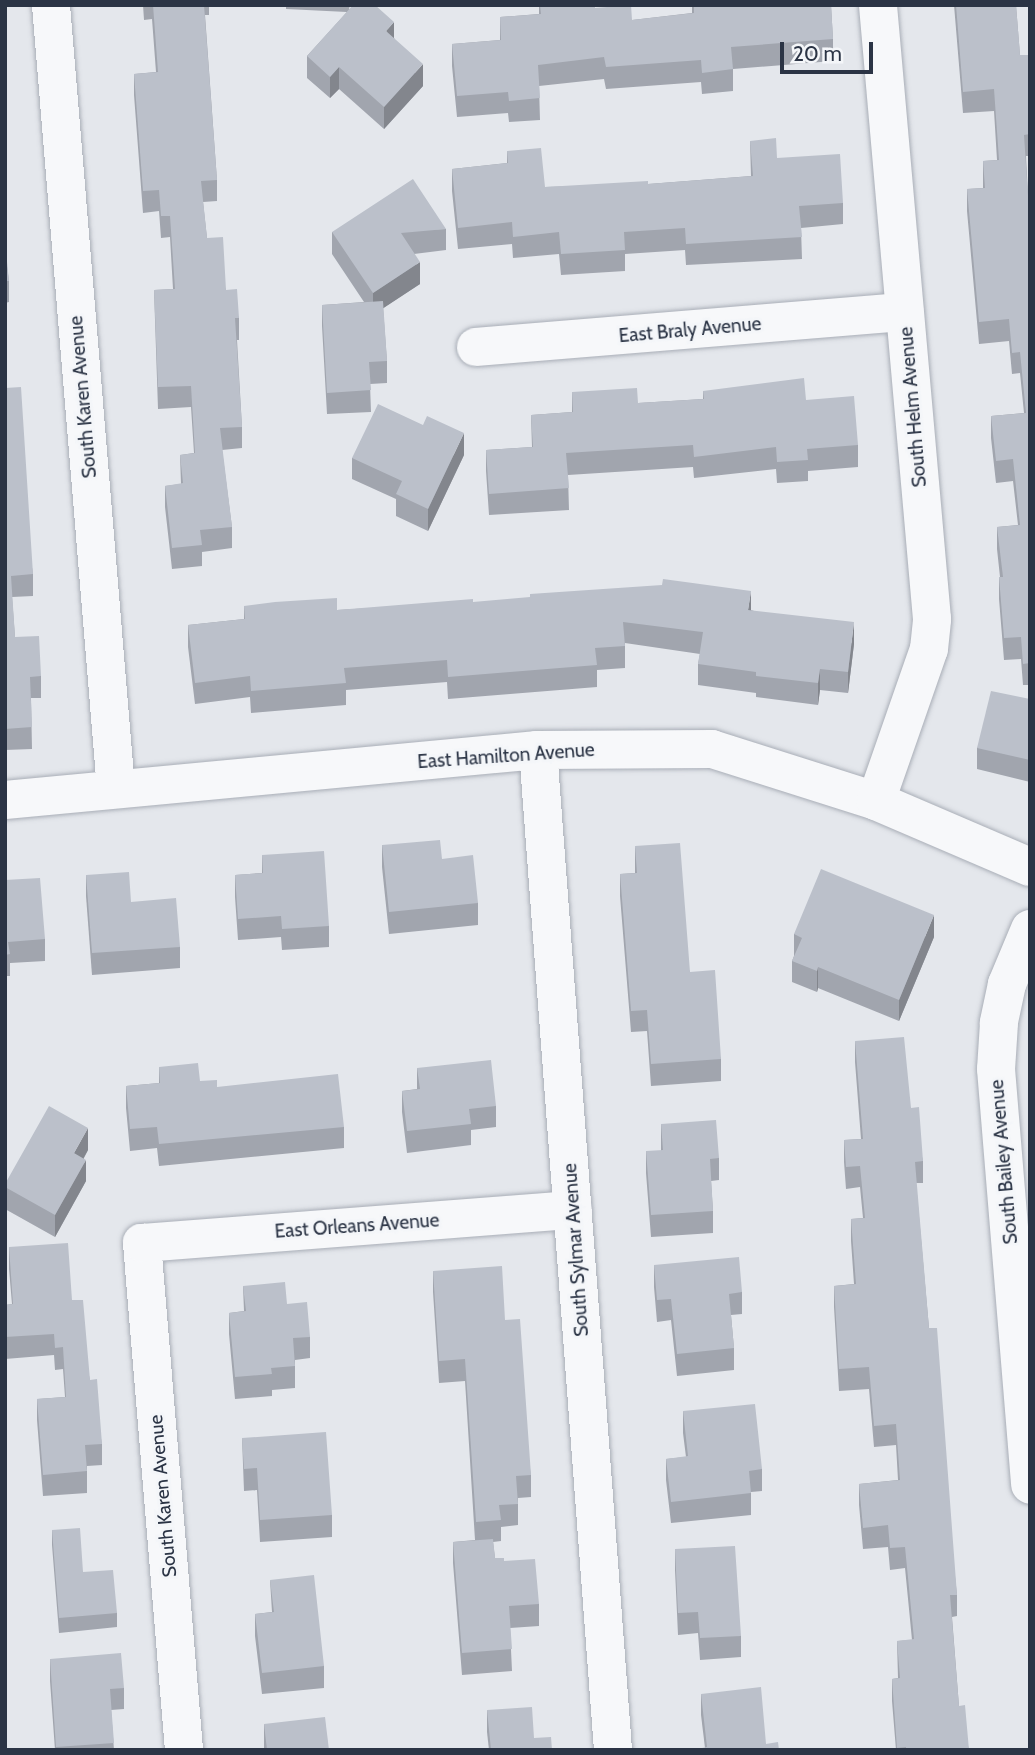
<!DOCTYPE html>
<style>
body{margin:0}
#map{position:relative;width:1035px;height:1755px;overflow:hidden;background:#e4e7ec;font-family:Cabin,sans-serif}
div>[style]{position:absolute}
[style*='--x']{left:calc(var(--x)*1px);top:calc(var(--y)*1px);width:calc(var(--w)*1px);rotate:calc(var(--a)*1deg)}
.roads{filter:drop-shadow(0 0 2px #a9aeb7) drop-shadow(0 0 2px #a9aeb7)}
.minor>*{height:38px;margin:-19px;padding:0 19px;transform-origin:19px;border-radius:19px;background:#f7f8fa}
.wall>*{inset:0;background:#a1a5ae}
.shaded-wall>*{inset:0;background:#83868d}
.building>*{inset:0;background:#bbc0ca}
span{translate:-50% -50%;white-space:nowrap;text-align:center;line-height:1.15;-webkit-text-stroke:6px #f4f6f9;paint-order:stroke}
.street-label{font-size:19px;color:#2b3445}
.frame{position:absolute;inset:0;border:7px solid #2b3445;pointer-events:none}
.scale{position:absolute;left:780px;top:42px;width:93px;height:32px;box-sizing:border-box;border:4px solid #2b3445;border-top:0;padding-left:9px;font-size:21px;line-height:24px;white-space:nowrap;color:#2b3445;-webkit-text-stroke:5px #f4f6f9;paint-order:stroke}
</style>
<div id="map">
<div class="roads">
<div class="minor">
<div style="--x:51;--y:5;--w:787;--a:85.26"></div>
<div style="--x:476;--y:347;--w:430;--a:-4.7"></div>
<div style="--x:538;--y:750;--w:1003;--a:85.71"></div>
<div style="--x:5;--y:800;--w:535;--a:-5.36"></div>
<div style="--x:538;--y:750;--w:174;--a:-0.3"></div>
<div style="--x:712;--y:749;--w:172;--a:17.6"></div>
<div style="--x:876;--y:801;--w:168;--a:23.2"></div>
<div style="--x:876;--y:801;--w:161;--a:-70.8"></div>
<div style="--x:929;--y:649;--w:30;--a:-84"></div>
<div style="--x:932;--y:619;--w:616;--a:-95.03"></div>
<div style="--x:1030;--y:929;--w:60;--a:112.7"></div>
<div style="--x:1007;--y:984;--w:40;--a:102"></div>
<div style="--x:999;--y:1023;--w:46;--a:93.7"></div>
<div style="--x:996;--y:1069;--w:417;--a:85.3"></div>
<div style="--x:184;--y:1750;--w:509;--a:-94.74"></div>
<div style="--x:142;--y:1243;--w:432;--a:-4.4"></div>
</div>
</div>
<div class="wall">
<div style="clip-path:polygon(143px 5px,209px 5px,209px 15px,205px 15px,217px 180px,217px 201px,203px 202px,207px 238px,226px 290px,239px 318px,239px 340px,237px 340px,242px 427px,242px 448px,222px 450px,232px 527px,232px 548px,202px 552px,202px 566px,172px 569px,165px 507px,165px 486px,181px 484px,180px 455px,194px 453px,191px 407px,158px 409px,154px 290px,173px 289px,170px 237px,161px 238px,159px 211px,143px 213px,134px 95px,134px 74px,156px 72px,152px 19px,144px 20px)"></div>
<div style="clip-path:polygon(286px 5px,350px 5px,349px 9px,394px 38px,423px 86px,384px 129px,339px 89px,330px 98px,307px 78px,307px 56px,347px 12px,286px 9px)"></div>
<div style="clip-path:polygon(539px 5px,595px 5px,595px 8px,632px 20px,692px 13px,692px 5px,831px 5px,833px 39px,833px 61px,733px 69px,733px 91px,702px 94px,701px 82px,606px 89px,604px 79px,539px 86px,540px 120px,509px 122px,508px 113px,457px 117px,452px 66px,452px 44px,500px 40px,500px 17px,539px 14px)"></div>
<div style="clip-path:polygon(954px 5px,1016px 5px,1020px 55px,1030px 55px,1030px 156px,1026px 156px,1028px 195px,1030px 195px,1030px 685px,1023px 685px,1021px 659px,1004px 660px,999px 599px,999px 577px,1000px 577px,997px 549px,997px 527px,1018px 525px,1013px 481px,996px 483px,991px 438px,991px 416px,1024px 413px,1020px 373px,1012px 374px,1009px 341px,979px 344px,967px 211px,967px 189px,983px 188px,983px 161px,997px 160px,994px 111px,963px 113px)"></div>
<div style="clip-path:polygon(750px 141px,843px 203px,843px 224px,801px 228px,802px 259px,686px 265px,685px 250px,625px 254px,625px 271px,561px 275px,559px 254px,513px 258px,512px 244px,458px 249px,452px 191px,452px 169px,507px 163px,507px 151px,545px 187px,648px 184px,751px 176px)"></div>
<div style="clip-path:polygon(446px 229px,446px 250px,414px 254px,420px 284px,383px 308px,387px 361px,387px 383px,370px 384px,371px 412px,327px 414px,322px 326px,322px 305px,364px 302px,332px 254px,332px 232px)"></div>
<div style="clip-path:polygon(5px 252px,9px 281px,9px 302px,5px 303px)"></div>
<div style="clip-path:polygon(5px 388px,33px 574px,33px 596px,12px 597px,15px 637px,41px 676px,41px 698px,31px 698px,32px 749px,5px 750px)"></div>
<div style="clip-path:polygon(703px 391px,806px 400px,858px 445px,858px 467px,808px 471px,808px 481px,777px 483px,776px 469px,694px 478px,693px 467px,568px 475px,569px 510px,489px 515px,486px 471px,486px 450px,532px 447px,531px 415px,572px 412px,572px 392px,638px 403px,703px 399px)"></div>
<div style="clip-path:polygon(464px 455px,428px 531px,396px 516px,396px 499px,352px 479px,352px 458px)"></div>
<div style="clip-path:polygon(473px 602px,751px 610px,854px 644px,848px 693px,820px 690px,818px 705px,756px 697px,756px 693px,698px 685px,698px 664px,700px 654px,625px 643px,625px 668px,597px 670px,597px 687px,448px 699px,447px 682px,346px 690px,346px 705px,251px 713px,250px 697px,195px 704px,188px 647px,188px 625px,244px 619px,244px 606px,337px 610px)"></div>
<div style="clip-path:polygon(1030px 699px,1030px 782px,977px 769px,977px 748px)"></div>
<div style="clip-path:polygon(382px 845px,442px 859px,478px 903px,478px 925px,389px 934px,382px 867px)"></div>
<div style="clip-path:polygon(635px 846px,690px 972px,721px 1059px,721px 1081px,651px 1086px,647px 1031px,631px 1032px,620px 896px,620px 874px,635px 873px)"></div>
<div style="clip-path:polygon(262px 855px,329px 926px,329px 947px,282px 950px,281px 937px,238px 940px,235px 897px,235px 875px,262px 873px)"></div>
<div style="clip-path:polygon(86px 875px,131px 902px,180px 947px,180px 968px,92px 975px,86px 896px)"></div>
<div style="clip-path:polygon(5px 880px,45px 939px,45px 961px,10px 963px,10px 976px,5px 976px)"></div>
<div style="clip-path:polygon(794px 934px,934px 937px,899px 1021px,818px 988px,817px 992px,792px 982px,792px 961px,794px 956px)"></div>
<div style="clip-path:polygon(855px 1041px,911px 1108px,923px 1161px,923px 1183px,916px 1183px,929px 1328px,957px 1595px,957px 1616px,952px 1617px,959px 1706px,969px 1750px,896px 1750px,892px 1701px,892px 1679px,898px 1678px,897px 1641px,912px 1640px,905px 1568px,890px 1570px,888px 1547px,863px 1549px,859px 1505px,859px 1484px,898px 1480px,896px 1445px,874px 1447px,869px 1389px,839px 1391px,834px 1307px,834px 1286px,854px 1284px,851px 1241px,851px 1219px,863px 1218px,860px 1187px,846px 1189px,844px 1162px,844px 1140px,861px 1139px,855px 1062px)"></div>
<div style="clip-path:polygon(159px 1067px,217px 1087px,344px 1127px,344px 1148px,159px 1166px,157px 1148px,130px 1151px,126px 1108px,126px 1086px,159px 1083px)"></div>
<div style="clip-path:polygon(417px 1068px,496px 1106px,496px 1127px,471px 1130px,471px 1145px,407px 1153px,402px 1112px,402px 1091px,417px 1089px)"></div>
<div style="clip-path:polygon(661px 1124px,719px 1158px,719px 1180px,711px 1181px,713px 1211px,713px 1233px,651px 1237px,646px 1173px,646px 1151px,661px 1151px)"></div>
<div style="clip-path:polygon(88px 1150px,84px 1158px,86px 1181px,55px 1237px,5px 1209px,5px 1184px)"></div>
<div style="clip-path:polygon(9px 1247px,72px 1300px,90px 1380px,102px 1444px,102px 1465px,87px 1466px,87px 1493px,43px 1496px,37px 1420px,37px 1399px,65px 1397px,63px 1369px,55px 1370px,54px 1355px,5px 1359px,5px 1305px,12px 1304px,9px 1269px)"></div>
<div style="clip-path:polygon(654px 1265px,742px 1292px,742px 1314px,731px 1315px,734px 1348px,734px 1370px,677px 1376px,671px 1320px,657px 1322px,654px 1287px)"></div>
<div style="clip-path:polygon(433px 1271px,505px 1320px,531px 1475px,531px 1497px,518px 1498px,518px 1525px,501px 1527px,501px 1541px,493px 1542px,495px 1558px,504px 1561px,539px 1604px,539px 1626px,510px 1628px,512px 1671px,462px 1675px,453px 1563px,453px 1542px,475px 1540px,465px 1381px,439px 1383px,433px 1292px)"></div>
<div style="clip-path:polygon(243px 1286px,287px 1304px,310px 1337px,310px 1358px,295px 1360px,295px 1388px,272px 1390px,272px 1396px,235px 1399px,229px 1334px,229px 1313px,244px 1311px)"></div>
<div style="clip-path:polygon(683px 1411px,762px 1469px,762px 1491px,751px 1492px,751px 1515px,671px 1523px,666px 1480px,666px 1459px,686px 1457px,683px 1433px)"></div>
<div style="clip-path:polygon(242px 1438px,332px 1515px,332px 1537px,260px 1542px,257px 1490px,244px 1491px)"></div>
<div style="clip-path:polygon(52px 1530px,83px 1572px,117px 1613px,117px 1627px,59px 1633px,52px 1545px)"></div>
<div style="clip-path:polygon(675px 1549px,741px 1636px,741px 1657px,700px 1660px,698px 1633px,678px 1635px,675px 1570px)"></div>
<div style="clip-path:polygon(270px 1580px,324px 1666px,324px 1688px,262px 1694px,255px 1636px,255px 1614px,272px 1612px)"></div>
<div style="clip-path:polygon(50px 1659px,124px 1688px,124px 1709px,111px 1710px,114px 1750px,55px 1750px,50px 1681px)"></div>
<div style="clip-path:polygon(701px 1694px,766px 1744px,705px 1748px,701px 1715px)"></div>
<div style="clip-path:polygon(487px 1710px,534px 1738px,552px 1750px,489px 1750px,487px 1732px)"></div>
<div style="clip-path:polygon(264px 1724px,329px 1750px,264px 1750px)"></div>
</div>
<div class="shaded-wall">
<div style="clip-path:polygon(394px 22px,394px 43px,386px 31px)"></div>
<div style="clip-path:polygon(423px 64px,423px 86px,384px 129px,384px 107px)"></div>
<div style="clip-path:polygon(339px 67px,339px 89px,330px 98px,330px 77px)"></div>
<div style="clip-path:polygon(420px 262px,420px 284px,373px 315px,373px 293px)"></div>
<div style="clip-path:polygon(464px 433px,464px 455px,428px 531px,428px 509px)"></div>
<div style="clip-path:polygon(751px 591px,751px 612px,748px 610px)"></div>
<div style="clip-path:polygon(854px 622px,854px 644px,848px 693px,848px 672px)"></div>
<div style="clip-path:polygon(820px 669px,820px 690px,818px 705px,818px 683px)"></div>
<div style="clip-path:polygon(934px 915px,934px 937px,899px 1021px,899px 1000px)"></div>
<div style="clip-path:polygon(818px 967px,818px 988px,817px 992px,817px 971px)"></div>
<div style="clip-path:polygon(88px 1128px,88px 1150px,74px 1175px,74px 1153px)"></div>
<div style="clip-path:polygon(86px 1160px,86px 1181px,55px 1237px,55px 1215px)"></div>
</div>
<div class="building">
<div style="clip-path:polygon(153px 5px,204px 5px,217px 180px,201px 181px,207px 238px,223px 237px,226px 290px,237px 289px,239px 318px,235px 318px,242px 427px,220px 428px,232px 527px,200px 530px,202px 545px,172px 548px,165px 486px,183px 483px,180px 455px,195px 453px,191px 386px,158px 387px,154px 290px,175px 289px,170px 216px,161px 216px,159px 190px,143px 191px,134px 74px,158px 72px)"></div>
<div style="clip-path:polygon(353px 5px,375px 5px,394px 22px,386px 31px,423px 64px,384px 107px,339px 67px,330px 77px,307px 56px)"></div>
<div style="clip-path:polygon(540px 5px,595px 5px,595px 8px,631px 5px,632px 20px,694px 13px,694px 5px,831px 5px,833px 39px,731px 47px,733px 69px,702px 73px,701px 60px,606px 67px,604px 57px,538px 65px,540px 98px,509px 101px,508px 92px,457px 96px,452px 44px,501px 40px,500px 17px,541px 14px)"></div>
<div style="clip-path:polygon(956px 5px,1016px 5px,1020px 55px,1030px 55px,1030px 134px,1024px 135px,1028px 195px,1030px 195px,1030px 663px,1023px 664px,1021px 637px,1004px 638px,999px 577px,1003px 577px,997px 527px,1020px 525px,1013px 459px,996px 461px,991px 416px,1026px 413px,1020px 352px,1012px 353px,1009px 319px,979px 322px,967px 189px,985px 188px,983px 161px,999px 160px,994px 89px,963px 92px)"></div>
<div style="clip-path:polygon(776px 138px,777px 158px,840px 154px,843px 203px,799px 206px,802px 237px,686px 244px,685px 228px,624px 232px,625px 250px,561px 254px,559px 232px,513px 237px,512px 222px,458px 228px,452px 169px,508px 163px,507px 151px,541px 148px,545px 187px,648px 181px,648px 184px,753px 176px,750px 141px)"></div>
<div style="clip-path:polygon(413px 179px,446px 229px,401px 233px,420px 262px,373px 293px,332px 232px)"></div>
<div style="clip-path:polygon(5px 252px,6px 252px,9px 281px,5px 281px)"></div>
<div style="clip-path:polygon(383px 301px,387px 361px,369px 362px,371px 390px,327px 393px,322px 305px)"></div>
<div style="clip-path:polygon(804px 378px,806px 400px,854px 396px,858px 445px,807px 449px,808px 460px,777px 462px,776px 447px,694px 457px,693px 445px,566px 453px,569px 488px,489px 494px,486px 450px,533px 447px,531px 415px,573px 412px,572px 392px,637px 388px,638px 403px,704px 399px,703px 391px)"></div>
<div style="clip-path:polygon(21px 387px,33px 574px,11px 576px,15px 637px,39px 636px,41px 676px,30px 677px,32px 727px,5px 729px,5px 388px)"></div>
<div style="clip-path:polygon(378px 404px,423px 425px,427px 416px,464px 433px,428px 509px,396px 494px,402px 481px,352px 458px)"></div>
<div style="clip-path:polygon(663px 579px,751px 591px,748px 610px,854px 622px,848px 672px,820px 669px,818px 683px,756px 676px,756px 672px,698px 664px,703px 632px,623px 622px,625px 646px,595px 648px,597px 665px,448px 677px,447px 660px,344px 668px,346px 683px,251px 691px,250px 676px,195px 683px,188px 625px,245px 619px,244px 606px,275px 602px,337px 598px,337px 610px,473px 599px,473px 602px,530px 597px,530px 594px,662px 585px)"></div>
<div style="clip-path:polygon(991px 691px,1030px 699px,1030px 760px,977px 748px)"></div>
<div style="clip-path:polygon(440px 840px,442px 859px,473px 855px,478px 903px,389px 912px,382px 845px)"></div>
<div style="clip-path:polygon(680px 843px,690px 972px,715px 970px,721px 1059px,651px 1064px,647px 1010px,631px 1011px,620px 874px,637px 873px,635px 846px)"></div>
<div style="clip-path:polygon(324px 851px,329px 926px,282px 929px,281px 916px,238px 919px,235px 875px,263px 873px,262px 855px)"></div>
<div style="clip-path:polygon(821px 869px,934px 915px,899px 1000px,818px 967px,817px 971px,792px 961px,802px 938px,794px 934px)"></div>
<div style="clip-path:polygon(129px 872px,131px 902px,176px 898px,180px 947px,92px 953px,86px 875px)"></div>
<div style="clip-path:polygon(40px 878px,45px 939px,8px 942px,10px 954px,5px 955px,5px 880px)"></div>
<div style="clip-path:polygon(904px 1037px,911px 1108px,919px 1107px,923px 1161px,915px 1162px,929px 1328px,937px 1328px,957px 1595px,950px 1595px,959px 1706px,965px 1705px,969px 1750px,906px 1750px,906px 1747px,897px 1748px,892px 1679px,900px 1678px,897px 1641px,914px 1639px,905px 1547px,890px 1548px,888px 1525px,863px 1528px,859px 1484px,900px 1480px,896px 1424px,874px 1426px,869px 1367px,839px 1369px,834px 1286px,856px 1284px,851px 1219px,865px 1218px,860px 1166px,846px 1167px,844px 1140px,863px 1139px,855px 1041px)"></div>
<div style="clip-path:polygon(491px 1060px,496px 1106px,469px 1109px,471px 1124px,407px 1131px,402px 1091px,420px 1089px,417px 1068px)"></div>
<div style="clip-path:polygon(198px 1063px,200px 1081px,217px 1080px,217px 1087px,338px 1074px,344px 1127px,159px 1144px,157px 1127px,130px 1129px,126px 1086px,160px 1083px,159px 1067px)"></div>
<div style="clip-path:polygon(49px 1106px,88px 1128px,74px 1153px,86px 1160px,55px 1215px,5px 1187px,5px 1184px)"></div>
<div style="clip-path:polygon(716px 1120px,719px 1158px,710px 1159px,713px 1211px,651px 1215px,646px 1151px,663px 1150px,661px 1124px)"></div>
<div style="clip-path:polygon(68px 1243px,72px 1300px,83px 1300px,90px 1380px,97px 1379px,102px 1444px,85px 1445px,87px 1471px,43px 1475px,37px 1399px,66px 1397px,63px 1347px,55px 1348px,54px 1334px,5px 1337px,5px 1305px,13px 1304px,9px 1247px)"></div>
<div style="clip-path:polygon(739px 1257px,742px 1292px,729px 1294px,734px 1348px,677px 1354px,671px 1299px,657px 1300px,654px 1265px)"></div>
<div style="clip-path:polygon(502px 1266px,505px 1320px,520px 1319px,531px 1475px,516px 1476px,518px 1504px,499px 1505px,501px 1520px,476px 1522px,465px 1359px,439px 1361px,433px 1271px)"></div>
<div style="clip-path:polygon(285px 1282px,287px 1304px,307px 1302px,310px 1337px,293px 1338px,295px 1366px,271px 1368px,272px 1374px,235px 1377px,229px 1313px,246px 1311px,243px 1286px)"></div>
<div style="clip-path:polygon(755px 1404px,762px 1469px,749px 1471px,751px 1493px,671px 1502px,666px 1459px,688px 1456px,683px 1411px)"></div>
<div style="clip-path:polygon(326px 1432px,332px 1515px,260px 1520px,257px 1468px,244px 1469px,242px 1438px)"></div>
<div style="clip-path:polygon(80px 1528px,83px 1572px,113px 1570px,117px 1613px,59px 1618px,52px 1530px)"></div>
<div style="clip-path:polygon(493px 1539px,495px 1558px,504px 1558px,504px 1561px,535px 1559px,539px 1604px,509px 1606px,512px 1649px,462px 1653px,453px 1542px)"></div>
<div style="clip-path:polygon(735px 1546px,741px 1636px,700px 1638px,698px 1612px,678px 1613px,675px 1549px)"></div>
<div style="clip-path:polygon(314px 1575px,324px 1666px,262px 1673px,255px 1614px,274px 1612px,270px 1580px)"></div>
<div style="clip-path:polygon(121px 1653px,124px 1688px,110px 1689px,114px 1743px,56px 1747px,50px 1659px)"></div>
<div style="clip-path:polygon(761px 1687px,766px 1744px,778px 1742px,779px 1750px,692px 1750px,707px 1747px,701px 1694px)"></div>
<div style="clip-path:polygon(532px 1707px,534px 1738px,551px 1737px,552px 1750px,491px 1750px,487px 1710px)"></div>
<div style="clip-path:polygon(325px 1717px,329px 1750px,267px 1750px,264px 1724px)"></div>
</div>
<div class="street-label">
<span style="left:690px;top:330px;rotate:-5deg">East Braly Avenue</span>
<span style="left:83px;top:397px;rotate:-95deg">South Karen Avenue</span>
<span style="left:913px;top:407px;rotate:-95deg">South Helm Avenue</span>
<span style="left:506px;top:756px;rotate:-4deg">East Hamilton Avenue</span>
<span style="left:1004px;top:1162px;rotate:-95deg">South Bailey Avenue</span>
<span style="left:357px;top:1226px;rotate:-4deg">East Orleans Avenue</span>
<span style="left:576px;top:1250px;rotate:-94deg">South Sylmar Avenue</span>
<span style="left:163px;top:1496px;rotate:-95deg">South Karen Avenue</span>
</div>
<div class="frame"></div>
<div class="scale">20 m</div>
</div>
